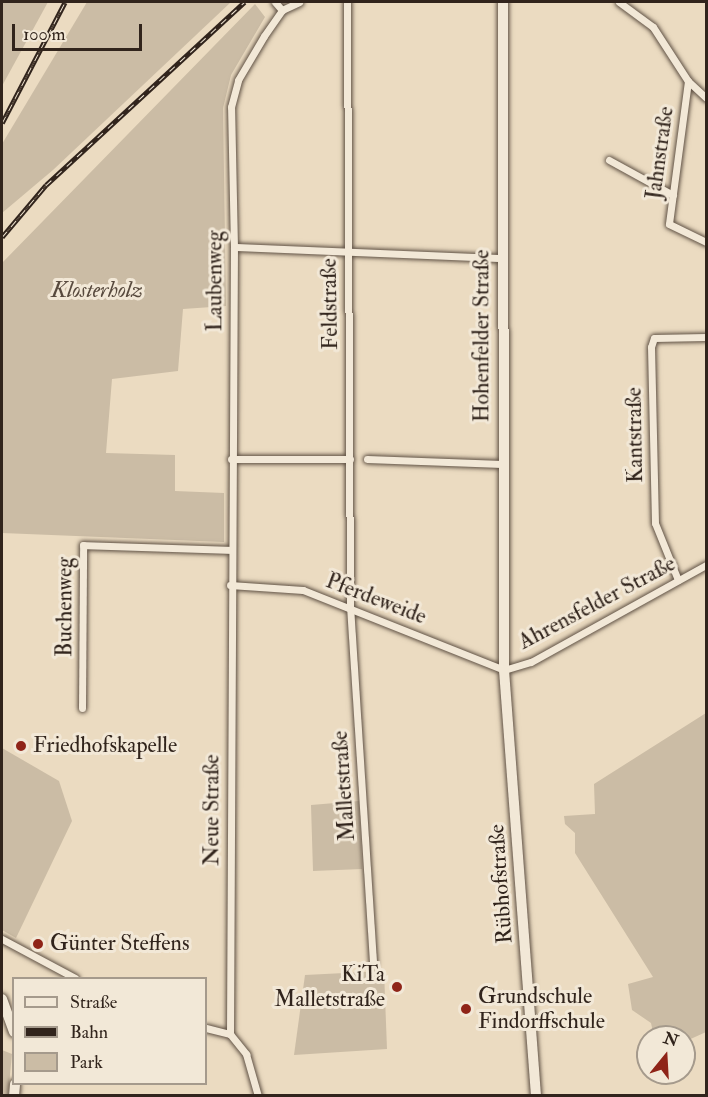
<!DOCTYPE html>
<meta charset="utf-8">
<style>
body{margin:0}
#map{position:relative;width:708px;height:1097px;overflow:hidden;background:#ebdbc1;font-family:"IM FELL Double Pica",serif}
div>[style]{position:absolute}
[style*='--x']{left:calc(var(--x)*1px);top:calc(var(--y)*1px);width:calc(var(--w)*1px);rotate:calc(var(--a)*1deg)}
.green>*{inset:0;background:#cbbca5}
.roads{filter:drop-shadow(0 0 2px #605245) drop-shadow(0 0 2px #605245)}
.street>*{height:7px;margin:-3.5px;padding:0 3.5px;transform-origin:3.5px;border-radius:3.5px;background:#f2e8d7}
.secondary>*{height:10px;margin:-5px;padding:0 5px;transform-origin:5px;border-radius:5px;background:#f2e8d7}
.rail>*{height:4.5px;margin-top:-2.25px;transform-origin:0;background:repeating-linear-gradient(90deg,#f2e8d7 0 7px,#31241c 0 14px);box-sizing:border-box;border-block:2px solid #31241c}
.dots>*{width:16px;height:16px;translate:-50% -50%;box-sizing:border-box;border:3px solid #f2e8d7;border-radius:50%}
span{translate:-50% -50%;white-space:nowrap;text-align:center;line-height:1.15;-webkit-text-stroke:6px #f2e8d7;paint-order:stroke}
.street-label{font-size:22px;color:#31241c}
.park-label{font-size:22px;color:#584a3e;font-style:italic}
.poi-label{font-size:22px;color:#31241c}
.left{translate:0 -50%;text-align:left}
.right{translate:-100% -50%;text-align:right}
.frame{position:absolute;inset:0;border:3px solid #31241c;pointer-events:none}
.legend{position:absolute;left:12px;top:977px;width:195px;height:108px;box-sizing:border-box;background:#f2e8d7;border:2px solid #a59a8c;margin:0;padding:8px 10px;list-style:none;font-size:18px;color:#31241c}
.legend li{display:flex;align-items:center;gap:12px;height:30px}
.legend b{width:30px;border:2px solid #a59a8c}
.north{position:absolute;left:636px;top:1025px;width:60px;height:60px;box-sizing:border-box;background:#f2e8d7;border:2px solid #a59a8c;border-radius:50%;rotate:18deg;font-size:16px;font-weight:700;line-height:24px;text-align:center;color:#31241c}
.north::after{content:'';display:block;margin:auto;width:21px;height:27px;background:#8f2418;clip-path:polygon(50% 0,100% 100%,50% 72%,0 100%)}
.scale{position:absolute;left:12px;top:24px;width:130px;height:27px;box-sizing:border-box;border:3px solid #31241c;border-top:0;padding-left:8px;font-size:18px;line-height:21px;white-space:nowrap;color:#31241c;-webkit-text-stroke:4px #f2e8d7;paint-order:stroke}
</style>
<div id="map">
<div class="green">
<div style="clip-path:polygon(2px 2px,48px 2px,2px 86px)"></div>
<div style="clip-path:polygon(87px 2px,231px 2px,53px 170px,2px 213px,2px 144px)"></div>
<div style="clip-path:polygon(255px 4px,265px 17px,231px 75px,223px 108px,226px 306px,183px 309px,178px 371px,112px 379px,106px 453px,175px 455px,175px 491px,224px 493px,224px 542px,2px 533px,2px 263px)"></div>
<div style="clip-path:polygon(706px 713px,706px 1032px,684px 1042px,684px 1037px,654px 1037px,651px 1023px,632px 1010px,628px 984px,653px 977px,575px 853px,575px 833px,565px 824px,564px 816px,595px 814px,594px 784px)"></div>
<div style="clip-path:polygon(2px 748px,59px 781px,72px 821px,16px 938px,2px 930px)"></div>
<div style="clip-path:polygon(359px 801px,362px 869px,313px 871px,311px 805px)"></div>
<div style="clip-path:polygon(384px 971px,387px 1049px,294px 1055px,305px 975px)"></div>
<div style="clip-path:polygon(2px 1050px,12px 1054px,8px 1095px,2px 1095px)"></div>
</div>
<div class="roads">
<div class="street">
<div style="--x:275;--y:2;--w:11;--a:49"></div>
<div style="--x:347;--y:2;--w:604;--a:89.72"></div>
<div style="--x:350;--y:606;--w:359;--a:86.3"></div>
<div style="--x:619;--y:2;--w:42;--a:36.3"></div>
<div style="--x:653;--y:27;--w:64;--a:57.1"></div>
<div style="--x:688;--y:81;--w:25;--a:43"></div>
<div style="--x:688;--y:81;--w:144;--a:97.6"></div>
<div style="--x:669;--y:224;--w:41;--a:25.9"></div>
<div style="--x:609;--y:160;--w:73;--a:28.7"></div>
<div style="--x:234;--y:247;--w:267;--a:2.4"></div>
<div style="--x:231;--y:459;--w:119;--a:0"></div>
<div style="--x:367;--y:459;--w:135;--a:2.1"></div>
<div style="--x:678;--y:580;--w:61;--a:-112"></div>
<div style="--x:655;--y:523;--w:176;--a:-91.3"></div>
<div style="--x:651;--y:347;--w:9;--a:-72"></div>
<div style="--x:654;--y:338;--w:52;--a:-1.1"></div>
<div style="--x:230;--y:585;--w:73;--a:3.9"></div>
<div style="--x:303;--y:590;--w:216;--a:21.7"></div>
<div style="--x:504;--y:670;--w:28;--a:-17"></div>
<div style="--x:531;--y:662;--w:200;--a:-29"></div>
<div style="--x:82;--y:708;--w:163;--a:-89.6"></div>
<div style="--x:83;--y:545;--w:147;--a:1.9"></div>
<div style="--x:2;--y:939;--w:83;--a:28.1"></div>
<div style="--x:206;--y:1028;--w:25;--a:14"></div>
<div style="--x:230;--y:1034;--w:26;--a:51"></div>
<div style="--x:246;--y:1054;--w:44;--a:74.1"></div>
<div style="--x:230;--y:1034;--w:787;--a:-89.71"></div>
<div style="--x:234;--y:247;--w:140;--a:-91.2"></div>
<div style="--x:231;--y:107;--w:28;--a:-75"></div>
<div style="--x:238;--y:80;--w:51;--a:-59.4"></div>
<div style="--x:264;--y:36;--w:32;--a:-55"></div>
<div style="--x:282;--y:10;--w:19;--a:-25"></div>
</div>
<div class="secondary">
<div style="--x:503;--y:2;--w:668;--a:89.91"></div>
<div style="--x:504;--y:670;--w:427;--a:85.7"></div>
<div style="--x:2;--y:999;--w:35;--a:70"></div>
<div style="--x:14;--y:1096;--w:12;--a:-85"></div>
</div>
</div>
<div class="rail">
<div style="--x:2;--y:123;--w:136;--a:-62.5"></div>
<div style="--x:2;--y:237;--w:68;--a:-49.8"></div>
<div style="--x:46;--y:185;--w:270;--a:-42.7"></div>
</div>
<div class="dots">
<div style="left:21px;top:746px;background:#8f2418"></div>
<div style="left:38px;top:944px;background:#8f2418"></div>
<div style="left:397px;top:987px;background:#8f2418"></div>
<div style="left:466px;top:1009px;background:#8f2418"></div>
</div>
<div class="street-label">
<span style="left:660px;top:153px;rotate:-82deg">Jahnstraße</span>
<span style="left:215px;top:281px;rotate:-90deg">Laubenweg</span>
<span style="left:330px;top:304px;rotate:-91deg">Feldstraße</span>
<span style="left:482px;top:336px;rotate:-90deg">Hohenfelder Straße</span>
<span style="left:635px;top:435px;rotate:-91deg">Kantstraße</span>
<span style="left:376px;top:599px;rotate:21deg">Pferdeweide</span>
<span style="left:597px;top:603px;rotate:-28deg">Ahrensfelder Straße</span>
<span style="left:65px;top:607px;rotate:-90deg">Buchenweg</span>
<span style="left:344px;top:786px;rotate:-94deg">Malletstraße</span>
<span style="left:212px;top:810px;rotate:-90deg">Neue Straße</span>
<span style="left:501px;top:884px;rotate:-94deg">Rübhofstraße</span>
</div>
<div class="park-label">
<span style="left:97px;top:291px">Klosterholz</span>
</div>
<div class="poi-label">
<span class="left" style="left:33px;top:746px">Friedhofskapelle</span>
<span class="left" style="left:50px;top:944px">Günter Steffens</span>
<span class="right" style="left:385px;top:987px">KiTa<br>Malletstraße</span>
<span class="left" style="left:478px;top:1009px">Grundschule<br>Findorffschule</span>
</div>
<div class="frame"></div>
<ul class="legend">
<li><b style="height:8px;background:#f2e8d7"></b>Straße</li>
<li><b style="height:8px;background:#31241c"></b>Bahn</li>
<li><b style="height:16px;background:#cbbca5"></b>Park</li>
</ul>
<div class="north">N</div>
<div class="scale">100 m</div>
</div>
